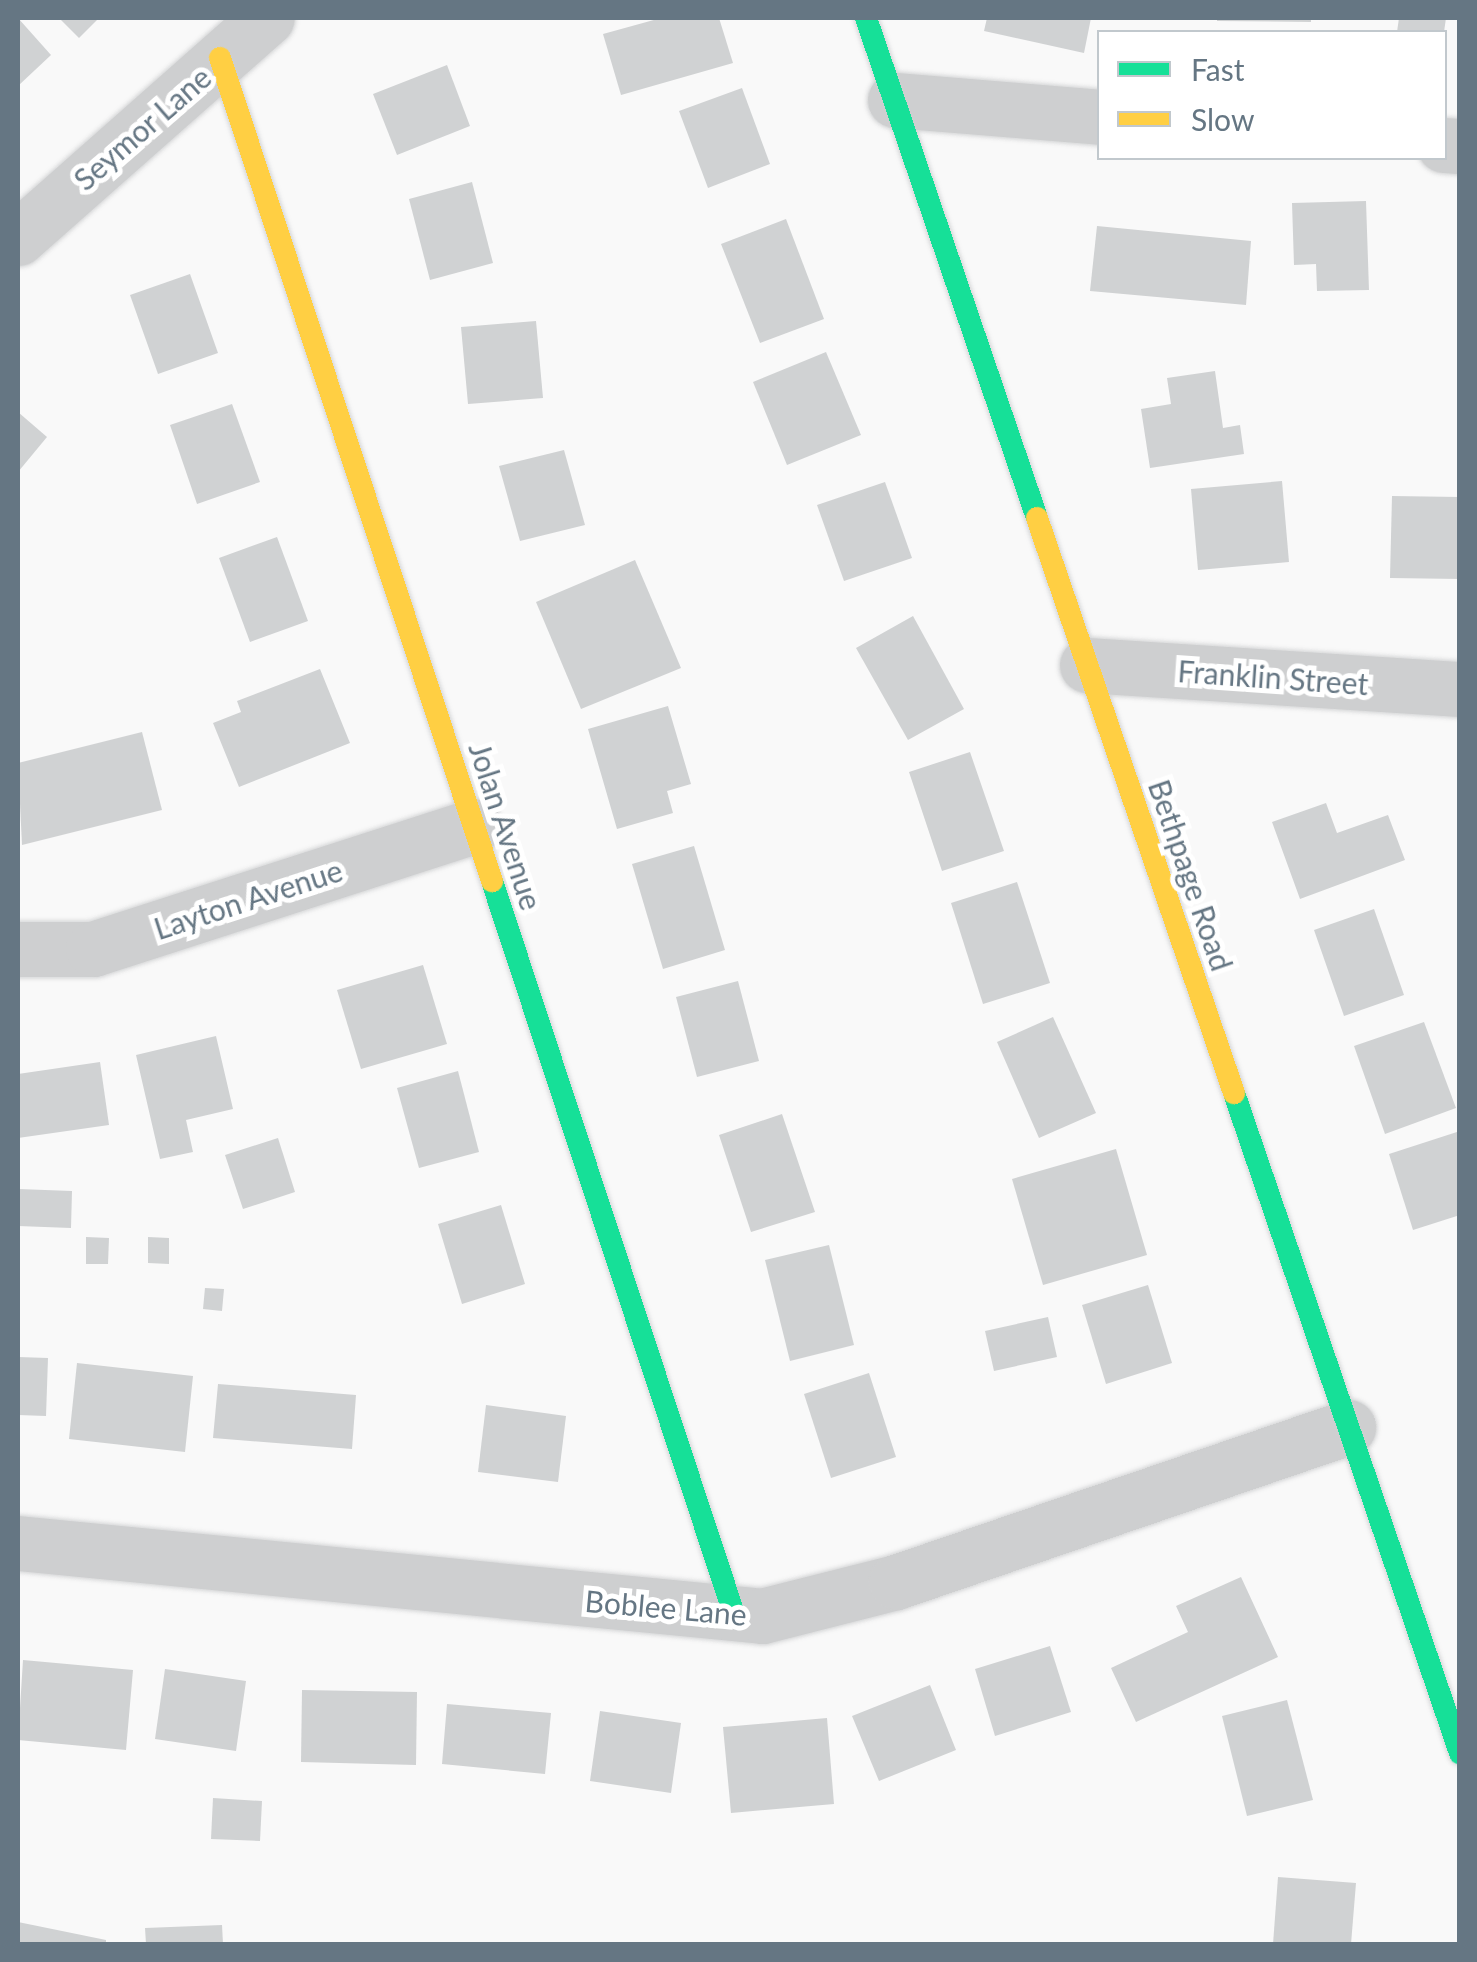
<!DOCTYPE html>
<style>
body{margin:0}
#map{position:relative;width:1477px;height:1962px;overflow:hidden;background:#f9f9f9;font-family:Lato,sans-serif}
div>[style]{position:absolute}
[style*='--x']{left:calc(var(--x)*1px);top:calc(var(--y)*1px);width:calc(var(--w)*1px);rotate:calc(var(--a)*1deg)}
.building>*{inset:0;background:#d0d2d3}
.roads{filter:drop-shadow(0 0 2px #d5d6d7) drop-shadow(0 0 2px #d5d6d7)}
.street>*{height:55px;margin:-27.5px;padding:0 27.5px;transform-origin:27.5px;border-radius:27.5px;background:#cecfd0}
.fast>*{height:22px;margin:-11px;padding:0 11px;transform-origin:11px;border-radius:11px;background:#16e098}
.slow>*{height:22px;margin:-11px;padding:0 11px;transform-origin:11px;border-radius:11px;background:#ffcf43}
span{translate:-50% -50%;white-space:nowrap;text-align:center;line-height:1.15;-webkit-text-stroke:10px #fff;paint-order:stroke}
.street-label{font-size:30px;color:#657683}
.frame{position:absolute;inset:0;border:20px solid #657683;pointer-events:none}
.legend{position:absolute;left:1097px;top:30px;width:350px;height:130px;box-sizing:border-box;background:#fff;border:2px solid #c1c8cd;margin:0;padding:12px 18px;list-style:none;font-size:30px;color:#657683}
.legend li{display:flex;align-items:center;gap:20px;height:50px}
.legend b{width:50px;border:2px solid #c1c8cd}
</style>
<div id="map">
<div class="building">
<div style="clip-path:polygon(18px 18px,51px 55px,18px 86px)"></div>
<div style="clip-path:polygon(59px 18px,99px 18px,79px 38px)"></div>
<div style="clip-path:polygon(661px 18px,719px 18px,733px 63px,621px 95px,603px 34px)"></div>
<div style="clip-path:polygon(987px 18px,1091px 18px,1084px 53px,984px 31px)"></div>
<div style="clip-path:polygon(1217px 18px,1311px 18px,1311px 22px,1217px 21px)"></div>
<div style="clip-path:polygon(1399px 18px,1446px 18px,1444px 32px,1397px 32px)"></div>
<div style="clip-path:polygon(447px 65px,470px 126px,397px 155px,373px 94px)"></div>
<div style="clip-path:polygon(742px 88px,770px 164px,708px 188px,679px 111px)"></div>
<div style="clip-path:polygon(472px 182px,493px 263px,430px 280px,409px 199px)"></div>
<div style="clip-path:polygon(1366px 201px,1369px 290px,1317px 291px,1316px 264px,1294px 265px,1292px 203px)"></div>
<div style="clip-path:polygon(786px 219px,824px 319px,760px 343px,721px 244px)"></div>
<div style="clip-path:polygon(1097px 226px,1251px 241px,1246px 305px,1090px 291px)"></div>
<div style="clip-path:polygon(190px 274px,218px 353px,158px 374px,130px 295px)"></div>
<div style="clip-path:polygon(536px 321px,543px 398px,468px 404px,461px 327px)"></div>
<div style="clip-path:polygon(826px 352px,861px 435px,787px 465px,753px 382px)"></div>
<div style="clip-path:polygon(1215px 371px,1223px 428px,1240px 425px,1244px 454px,1150px 468px,1141px 409px,1171px 404px,1167px 378px)"></div>
<div style="clip-path:polygon(232px 404px,260px 482px,197px 504px,170px 425px)"></div>
<div style="clip-path:polygon(18px 412px,47px 437px,18px 472px)"></div>
<div style="clip-path:polygon(564px 450px,585px 525px,520px 541px,499px 466px)"></div>
<div style="clip-path:polygon(1282px 481px,1289px 562px,1198px 570px,1191px 489px)"></div>
<div style="clip-path:polygon(885px 482px,912px 558px,844px 581px,817px 505px)"></div>
<div style="clip-path:polygon(1392px 496px,1460px 497px,1460px 579px,1390px 578px)"></div>
<div style="clip-path:polygon(277px 537px,308px 621px,250px 642px,219px 558px)"></div>
<div style="clip-path:polygon(635px 560px,681px 668px,581px 709px,536px 602px)"></div>
<div style="clip-path:polygon(913px 616px,964px 709px,908px 740px,856px 648px)"></div>
<div style="clip-path:polygon(320px 669px,350px 743px,239px 787px,213px 723px,241px 712px,237px 701px)"></div>
<div style="clip-path:polygon(668px 706px,691px 784px,667px 791px,673px 813px,617px 829px,588px 729px)"></div>
<div style="clip-path:polygon(142px 732px,162px 810px,22px 845px,18px 763px)"></div>
<div style="clip-path:polygon(970px 752px,1004px 851px,942px 871px,909px 772px)"></div>
<div style="clip-path:polygon(1326px 803px,1337px 833px,1388px 815px,1405px 860px,1300px 899px,1272px 822px)"></div>
<div style="clip-path:polygon(694px 846px,725px 950px,663px 969px,632px 864px)"></div>
<div style="clip-path:polygon(1017px 882px,1050px 983px,983px 1004px,951px 903px)"></div>
<div style="clip-path:polygon(1374px 909px,1404px 995px,1344px 1016px,1314px 930px)"></div>
<div style="clip-path:polygon(423px 965px,447px 1044px,361px 1069px,337px 990px)"></div>
<div style="clip-path:polygon(738px 981px,759px 1061px,697px 1077px,676px 997px)"></div>
<div style="clip-path:polygon(1053px 1017px,1096px 1113px,1039px 1138px,997px 1042px)"></div>
<div style="clip-path:polygon(1424px 1022px,1456px 1108px,1385px 1134px,1354px 1046px)"></div>
<div style="clip-path:polygon(216px 1036px,233px 1109px,186px 1120px,193px 1152px,160px 1159px,136px 1055px)"></div>
<div style="clip-path:polygon(100px 1062px,109px 1125px,18px 1138px,18px 1074px)"></div>
<div style="clip-path:polygon(458px 1071px,479px 1152px,419px 1168px,397px 1088px)"></div>
<div style="clip-path:polygon(782px 1114px,815px 1212px,751px 1232px,719px 1135px)"></div>
<div style="clip-path:polygon(1460px 1131px,1460px 1215px,1413px 1230px,1389px 1154px)"></div>
<div style="clip-path:polygon(278px 1138px,295px 1192px,243px 1209px,225px 1155px)"></div>
<div style="clip-path:polygon(1116px 1149px,1147px 1255px,1043px 1285px,1012px 1179px)"></div>
<div style="clip-path:polygon(18px 1189px,72px 1191px,71px 1228px,18px 1226px)"></div>
<div style="clip-path:polygon(501px 1205px,525px 1284px,462px 1304px,438px 1224px)"></div>
<div style="clip-path:polygon(86px 1237px,109px 1238px,108px 1264px,86px 1264px)"></div>
<div style="clip-path:polygon(148px 1237px,169px 1238px,169px 1264px,148px 1263px)"></div>
<div style="clip-path:polygon(829px 1245px,854px 1345px,790px 1361px,765px 1260px)"></div>
<div style="clip-path:polygon(1148px 1285px,1172px 1363px,1106px 1384px,1082px 1305px)"></div>
<div style="clip-path:polygon(205px 1288px,224px 1289px,222px 1311px,203px 1309px)"></div>
<div style="clip-path:polygon(1048px 1317px,1057px 1357px,994px 1371px,985px 1331px)"></div>
<div style="clip-path:polygon(18px 1357px,48px 1358px,46px 1416px,18px 1415px)"></div>
<div style="clip-path:polygon(77px 1363px,193px 1376px,185px 1452px,69px 1439px)"></div>
<div style="clip-path:polygon(869px 1373px,896px 1457px,831px 1478px,804px 1394px)"></div>
<div style="clip-path:polygon(218px 1384px,356px 1395px,352px 1449px,213px 1438px)"></div>
<div style="clip-path:polygon(486px 1405px,566px 1416px,558px 1482px,478px 1472px)"></div>
<div style="clip-path:polygon(1241px 1577px,1278px 1657px,1136px 1722px,1111px 1668px,1188px 1632px,1176px 1606px)"></div>
<div style="clip-path:polygon(1050px 1646px,1071px 1712px,995px 1736px,975px 1669px)"></div>
<div style="clip-path:polygon(23px 1660px,133px 1670px,126px 1750px,18px 1740px)"></div>
<div style="clip-path:polygon(165px 1669px,246px 1681px,236px 1751px,155px 1739px)"></div>
<div style="clip-path:polygon(930px 1685px,956px 1750px,879px 1781px,852px 1716px)"></div>
<div style="clip-path:polygon(302px 1690px,417px 1692px,416px 1765px,301px 1762px)"></div>
<div style="clip-path:polygon(1287px 1700px,1313px 1800px,1247px 1816px,1222px 1716px)"></div>
<div style="clip-path:polygon(447px 1704px,551px 1713px,545px 1774px,442px 1764px)"></div>
<div style="clip-path:polygon(600px 1711px,681px 1723px,671px 1793px,590px 1781px)"></div>
<div style="clip-path:polygon(827px 1718px,834px 1804px,731px 1813px,723px 1727px)"></div>
<div style="clip-path:polygon(213px 1798px,262px 1801px,260px 1841px,211px 1839px)"></div>
<div style="clip-path:polygon(1278px 1877px,1356px 1883px,1351px 1944px,1273px 1944px)"></div>
<div style="clip-path:polygon(18px 1922px,106px 1940px,106px 1944px,18px 1944px)"></div>
<div style="clip-path:polygon(222px 1925px,223px 1944px,146px 1944px,145px 1928px)"></div>
</div>
<div class="roads">
<div class="street">
<div style="--x:895;--y:100;--w:206;--a:4.7"></div>
<div style="--x:1444;--y:145;--w:16;--a:4"></div>
<div style="--x:18;--y:238;--w:332;--a:-41.5"></div>
<div style="--x:1087;--y:665;--w:374;--a:3.7"></div>
<div style="--x:18;--y:949;--w:75;--a:0"></div>
<div style="--x:93;--y:949;--w:400;--a:-17.9"></div>
<div style="--x:18;--y:1543;--w:748;--a:5.6"></div>
<div style="--x:762;--y:1616;--w:138;--a:-14.2"></div>
<div style="--x:896;--y:1582;--w:478;--a:-18.9"></div>
</div>
<div class="fast">
<div style="--x:866;--y:18;--w:528;--a:71.12"></div>
<div style="--x:492;--y:881;--w:772;--a:71.73"></div>
<div style="--x:1234;--y:1093;--w:698;--a:71.1"></div>
</div>
<div class="slow">
<div style="--x:220;--y:58;--w:867;--a:71.71"></div>
<div style="--x:1037;--y:518;--w:608;--a:71.09"></div>
</div>
</div>
<div class="street-label">
<span style="left:142px;top:128px;rotate:-41deg">Seymor Lane</span>
<span style="left:1273px;top:677px;rotate:4deg">Franklin Street</span>
<span style="left:506px;top:826px;rotate:72deg">Jolan Avenue</span>
<span style="left:1191px;top:875px;rotate:71deg">Bethpage Road</span>
<span style="left:248px;top:899px;rotate:-18deg">Layton Avenue</span>
<span style="left:666px;top:1607px;rotate:5deg">Boblee Lane</span>
</div>
<div class="frame"></div>
<ul class="legend">
<li><b style="height:12px;background:#16e098"></b>Fast</li>
<li><b style="height:12px;background:#ffcf43"></b>Slow</li>
</ul>
</div>
